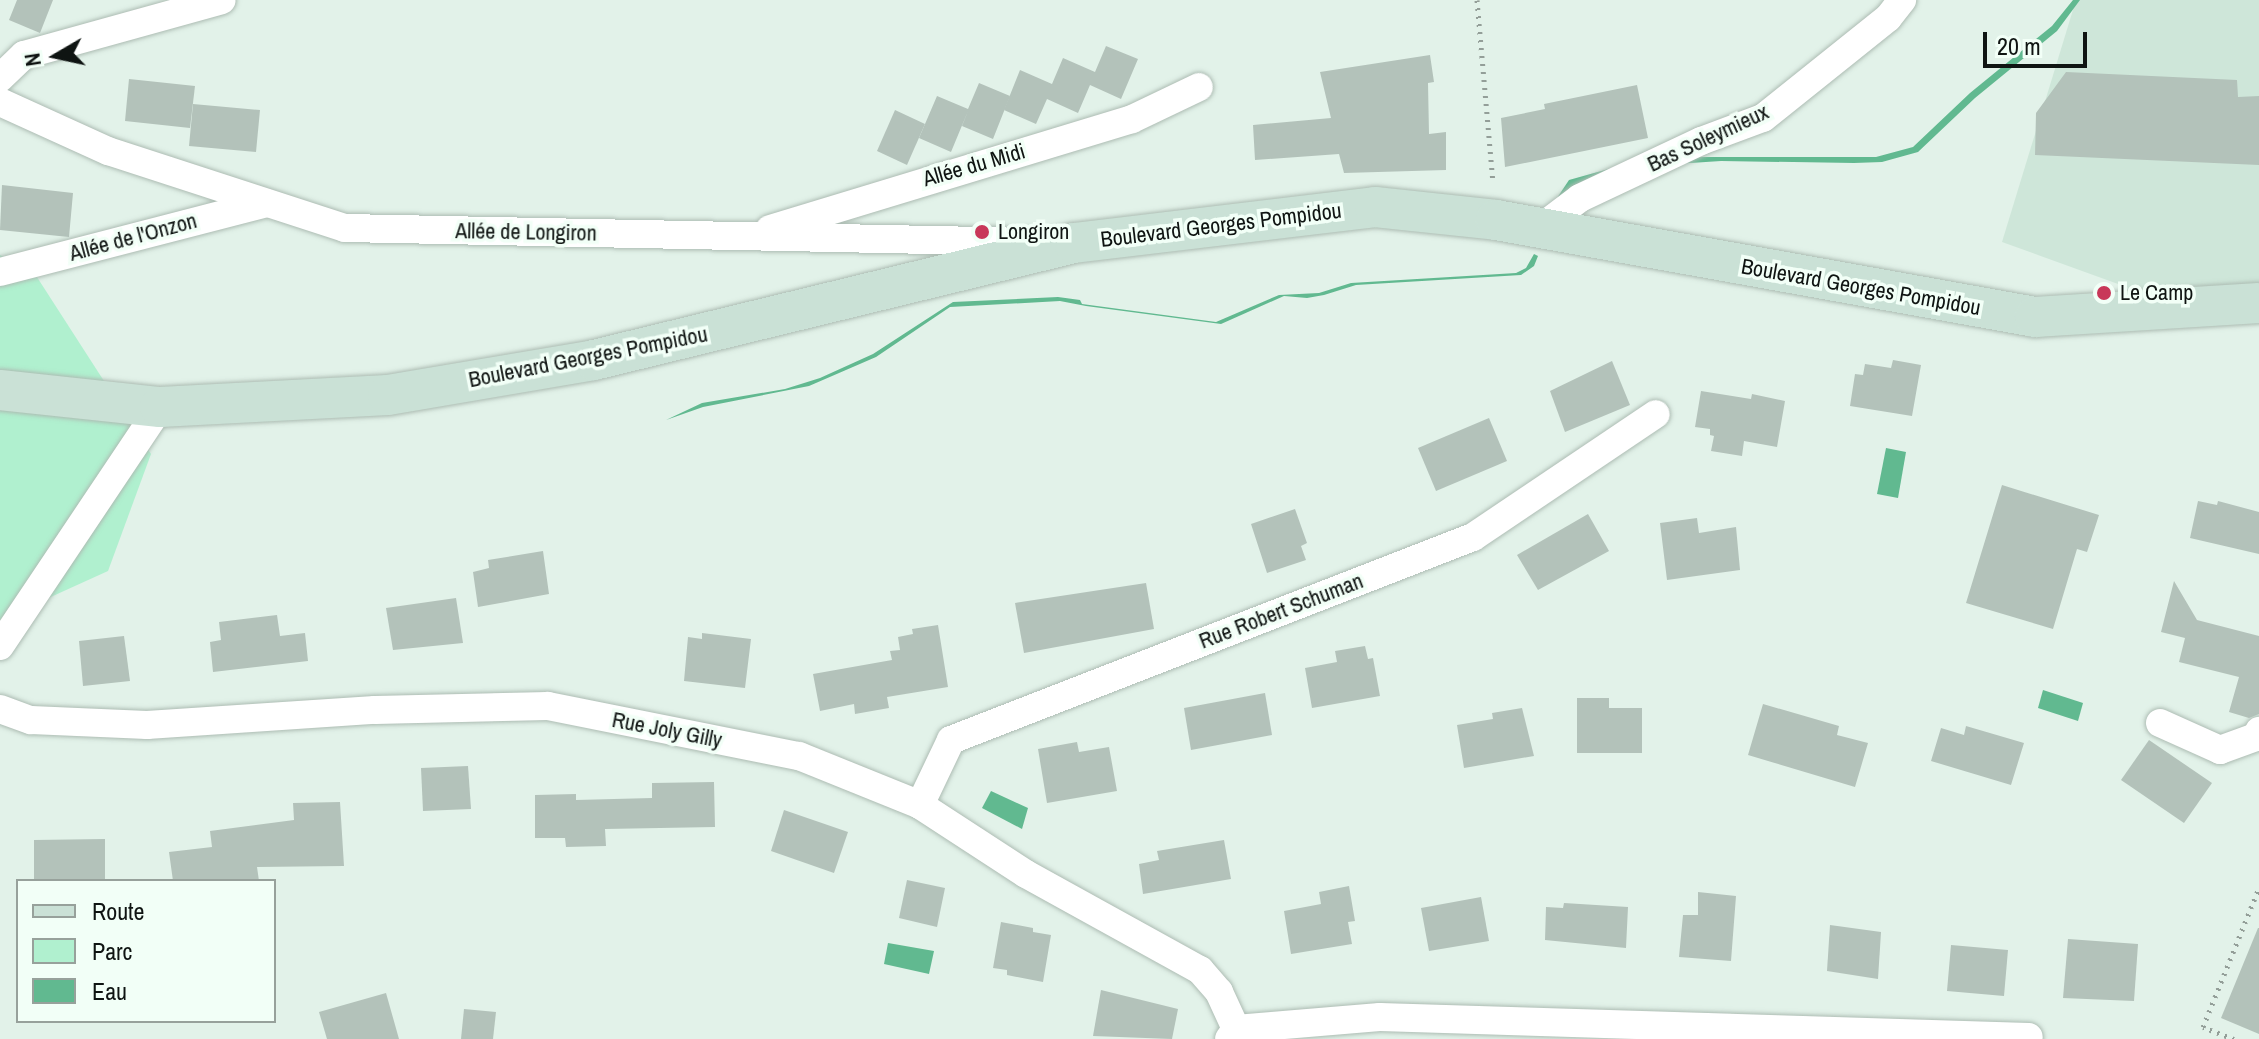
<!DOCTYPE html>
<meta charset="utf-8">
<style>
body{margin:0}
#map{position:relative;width:2259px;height:1039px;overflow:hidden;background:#e2f2e9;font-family:"Archivo Narrow",sans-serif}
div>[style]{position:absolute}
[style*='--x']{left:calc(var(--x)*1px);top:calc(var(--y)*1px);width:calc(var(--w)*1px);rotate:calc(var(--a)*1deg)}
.built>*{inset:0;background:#cee6d9}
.green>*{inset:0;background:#b0f0cf}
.water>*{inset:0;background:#61b990}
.building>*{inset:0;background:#b3c2ba}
.path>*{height:5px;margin-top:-2.5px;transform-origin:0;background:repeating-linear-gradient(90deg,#939e98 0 2px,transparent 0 8px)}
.roads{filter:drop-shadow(0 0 2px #adbcb3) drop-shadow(0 0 2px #adbcb3)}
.street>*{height:28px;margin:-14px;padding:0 14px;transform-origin:14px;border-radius:14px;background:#fff}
.secondary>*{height:40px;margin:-20px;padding:0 20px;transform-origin:20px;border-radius:20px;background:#cae1d6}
.dots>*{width:22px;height:22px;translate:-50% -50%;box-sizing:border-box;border:4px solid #f2fff7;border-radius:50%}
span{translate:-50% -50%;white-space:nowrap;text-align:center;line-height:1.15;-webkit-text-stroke:7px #f2fff7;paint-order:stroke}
.street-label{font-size:22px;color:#0f1412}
.poi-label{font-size:22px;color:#0f1412}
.left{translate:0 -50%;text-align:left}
.legend{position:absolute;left:16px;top:879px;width:260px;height:144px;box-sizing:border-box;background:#f2fff7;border:2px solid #97a19b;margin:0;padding:10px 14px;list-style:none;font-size:24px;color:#0f1412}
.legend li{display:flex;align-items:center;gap:16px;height:40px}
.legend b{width:40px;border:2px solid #97a19b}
.north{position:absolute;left:16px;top:16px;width:80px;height:80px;-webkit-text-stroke:6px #f2fff7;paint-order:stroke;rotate:261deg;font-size:22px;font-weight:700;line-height:32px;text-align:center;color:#0f1412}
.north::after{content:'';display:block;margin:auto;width:28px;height:36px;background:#0f1412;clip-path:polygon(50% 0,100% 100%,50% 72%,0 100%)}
.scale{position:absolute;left:1983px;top:32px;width:104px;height:36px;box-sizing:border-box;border:4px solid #0f1412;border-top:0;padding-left:10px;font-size:24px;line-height:28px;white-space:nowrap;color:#0f1412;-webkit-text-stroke:6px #f2fff7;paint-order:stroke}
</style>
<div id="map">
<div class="built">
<div style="clip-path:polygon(2076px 0,2259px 0,2259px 319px,2212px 318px,2002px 242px)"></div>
</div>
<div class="green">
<div style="clip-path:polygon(0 255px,35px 274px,151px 454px,108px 571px,0 620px)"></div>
</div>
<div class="water">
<div style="clip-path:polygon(2073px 0,2080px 0,2057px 31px,1975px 98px,1918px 152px,1882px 162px,1854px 163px,1721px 161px,1675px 164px,1587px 180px,1571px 187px,1551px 207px,1569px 180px,1612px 168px,1687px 157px,1876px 157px,1913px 147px,1970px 93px,2052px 26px)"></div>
<div style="clip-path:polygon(1534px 254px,1538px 256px,1534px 266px,1521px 275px,1356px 285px,1324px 295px,1307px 298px,1284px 296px,1221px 324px,1086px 306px,1060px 301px,950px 307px,876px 357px,809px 386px,703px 407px,666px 420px,702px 403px,785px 389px,820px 378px,873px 354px,953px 302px,1058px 297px,1080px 300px,1082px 304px,1216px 322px,1279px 295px,1319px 293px,1351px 283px,1516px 273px,1526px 268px)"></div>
<div style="clip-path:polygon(1886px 448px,1906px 452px,1898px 498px,1877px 494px)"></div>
<div style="clip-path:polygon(2043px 690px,2083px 703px,2078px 721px,2038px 708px)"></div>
<div style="clip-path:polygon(991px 791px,1028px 808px,1022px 829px,982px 808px)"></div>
<div style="clip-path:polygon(888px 943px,934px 951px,929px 974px,884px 964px)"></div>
</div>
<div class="building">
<div style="clip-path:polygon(17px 0,53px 0,40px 33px,9px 20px)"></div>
<div style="clip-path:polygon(1106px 46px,1138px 59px,1121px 99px,1090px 85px,1078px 113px,1047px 99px,1036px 124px,1004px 110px,1020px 70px,1052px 84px,1063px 58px,1095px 72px)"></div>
<div style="clip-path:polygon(1430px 55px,1434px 82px,1428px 83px,1429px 134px,1446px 132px,1446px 170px,1344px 173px,1339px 154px,1255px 160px,1253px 125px,1331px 118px,1320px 72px)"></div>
<div style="clip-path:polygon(2066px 72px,2237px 80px,2238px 97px,2259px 96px,2259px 165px,2035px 155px,2036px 113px)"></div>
<div style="clip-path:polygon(129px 79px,195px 86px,190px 128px,125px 121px)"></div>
<div style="clip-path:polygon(979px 83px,1010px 96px,993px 139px,962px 126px,968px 111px,951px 152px,919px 138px,937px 96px,968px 109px)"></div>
<div style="clip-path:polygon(1637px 85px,1648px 138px,1505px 167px,1501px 118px,1545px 109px,1544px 104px)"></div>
<div style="clip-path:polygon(193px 104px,260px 110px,256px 152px,189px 146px)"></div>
<div style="clip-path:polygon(895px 110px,925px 124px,907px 165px,877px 151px)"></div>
<div style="clip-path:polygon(2px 185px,73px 193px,69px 237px,0 230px)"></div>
<div style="clip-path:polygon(1893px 360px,1921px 365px,1912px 416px,1850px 406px,1855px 374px,1863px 375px,1865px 364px,1891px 368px)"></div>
<div style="clip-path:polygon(1612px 361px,1630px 405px,1565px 432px,1550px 391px)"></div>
<div style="clip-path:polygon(1701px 391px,1751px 399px,1752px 394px,1785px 401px,1777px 447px,1744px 441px,1742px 456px,1711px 451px,1714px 436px,1710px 435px,1710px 429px,1695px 427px)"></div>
<div style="clip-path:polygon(1489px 418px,1507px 461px,1436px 491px,1418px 448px)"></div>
<div style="clip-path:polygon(2002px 485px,2099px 515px,2087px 552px,2077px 549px,2053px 629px,1966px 603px)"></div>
<div style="clip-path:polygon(2198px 501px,2217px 505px,2218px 501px,2259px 512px,2259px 554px,2190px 538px)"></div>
<div style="clip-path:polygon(1295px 509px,1307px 543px,1301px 546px,1306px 560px,1267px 573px,1251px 524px)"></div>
<div style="clip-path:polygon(1588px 514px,1609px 551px,1538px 590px,1517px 555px)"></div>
<div style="clip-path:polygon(1697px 518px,1699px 533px,1736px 527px,1740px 570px,1667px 580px,1660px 523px)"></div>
<div style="clip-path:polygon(543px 551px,549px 594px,478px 607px,473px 572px,489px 568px,488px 560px)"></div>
<div style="clip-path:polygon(2174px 581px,2197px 620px,2259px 636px,2259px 714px,2249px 718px,2229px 712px,2239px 677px,2179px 662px,2185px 638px,2161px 632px)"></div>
<div style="clip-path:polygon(1146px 583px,1154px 629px,1024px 653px,1015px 603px)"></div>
<div style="clip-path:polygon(456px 598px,463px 643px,393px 650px,386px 608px)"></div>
<div style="clip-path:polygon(277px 615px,280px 636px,305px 633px,308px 661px,213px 672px,210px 642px,221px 640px,219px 622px)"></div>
<div style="clip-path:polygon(938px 625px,948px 687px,887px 697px,889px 708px,855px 714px,854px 704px,820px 711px,813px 674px,892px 660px,890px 651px,900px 650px,898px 637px,913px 634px,912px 629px)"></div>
<div style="clip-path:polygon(702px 633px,751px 639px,745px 688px,684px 681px,688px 637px,702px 639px)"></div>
<div style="clip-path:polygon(124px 636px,130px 681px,83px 686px,79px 641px)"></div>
<div style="clip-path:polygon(1365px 646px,1368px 659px,1373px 658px,1380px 696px,1312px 708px,1305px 668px,1337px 662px,1335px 651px)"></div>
<div style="clip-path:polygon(1265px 693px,1272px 735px,1191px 750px,1184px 708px)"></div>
<div style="clip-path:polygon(1577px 698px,1609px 698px,1609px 708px,1642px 708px,1642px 753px,1577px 753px)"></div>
<div style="clip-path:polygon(1763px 704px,1839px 726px,1837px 735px,1868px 743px,1855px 787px,1748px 755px)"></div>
<div style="clip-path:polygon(1522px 708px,1534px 756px,1464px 768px,1457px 725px,1493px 719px,1492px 713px)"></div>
<div style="clip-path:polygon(1966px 726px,2024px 743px,2011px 785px,1931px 761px,1941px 728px,1964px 735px)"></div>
<div style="clip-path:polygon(2149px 740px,2212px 783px,2184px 823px,2121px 780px)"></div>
<div style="clip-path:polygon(1077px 742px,1079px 752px,1109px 747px,1117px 791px,1047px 803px,1038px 749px)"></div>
<div style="clip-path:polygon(468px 766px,471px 809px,423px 811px,421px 768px)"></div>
<div style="clip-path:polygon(714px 782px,715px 827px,605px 829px,606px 846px,566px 847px,565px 838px,535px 838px,535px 795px,576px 794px,576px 800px,652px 798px,652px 783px)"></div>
<div style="clip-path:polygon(340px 802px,344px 866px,257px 867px,259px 881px,173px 881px,169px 852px,212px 847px,210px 831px,294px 820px,293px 803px)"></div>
<div style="clip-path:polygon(784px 810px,848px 832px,834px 873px,771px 851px)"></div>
<div style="clip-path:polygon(105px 839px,105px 881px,34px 881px,34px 840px)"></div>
<div style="clip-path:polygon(1224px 840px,1231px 879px,1143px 894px,1139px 864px,1159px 860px,1157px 851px)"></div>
<div style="clip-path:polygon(907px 880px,945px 888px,937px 927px,899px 918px)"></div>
<div style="clip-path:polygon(1349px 886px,1355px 921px,1348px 922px,1352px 944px,1291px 954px,1284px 911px,1321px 904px,1319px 892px)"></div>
<div style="clip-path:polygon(1698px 892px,1736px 896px,1731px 961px,1679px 957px,1683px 915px,1698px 915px)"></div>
<div style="clip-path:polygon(1481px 897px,1489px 941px,1429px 951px,1421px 908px)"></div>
<div style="clip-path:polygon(1564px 903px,1628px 907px,1626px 948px,1545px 940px,1546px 907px,1563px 908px)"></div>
<div style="clip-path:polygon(1001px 922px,1033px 928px,1033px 932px,1051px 935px,1043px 982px,1007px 975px,1007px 970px,993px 968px)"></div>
<div style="clip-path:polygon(1830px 925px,1881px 932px,1878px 979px,1827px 971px)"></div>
<div style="clip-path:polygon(2258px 928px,2259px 928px,2259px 1034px,2221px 1018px)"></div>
<div style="clip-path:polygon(2068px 939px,2138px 944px,2134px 1001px,2063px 998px)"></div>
<div style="clip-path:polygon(1951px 945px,2008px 950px,2004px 996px,1947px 991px)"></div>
<div style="clip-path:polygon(1101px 990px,1178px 1009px,1172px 1039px,1093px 1036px)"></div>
<div style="clip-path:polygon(386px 993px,399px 1039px,327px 1039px,319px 1012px)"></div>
<div style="clip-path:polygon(464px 1009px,496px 1012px,493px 1039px,461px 1039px)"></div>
</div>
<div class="path">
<div style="--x:1477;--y:0;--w:184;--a:85"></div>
<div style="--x:2234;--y:1039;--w:33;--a:-159"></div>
<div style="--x:2203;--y:1027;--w:150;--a:-68.1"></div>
</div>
<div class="roads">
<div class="street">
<div style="--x:0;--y:78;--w:33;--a:-44"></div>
<div style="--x:24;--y:55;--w:205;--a:-15.5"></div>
<div style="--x:0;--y:102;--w:119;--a:24.4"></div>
<div style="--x:108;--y:151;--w:249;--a:18"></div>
<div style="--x:345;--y:228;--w:687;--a:1.17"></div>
<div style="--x:770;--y:229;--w:378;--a:-16.9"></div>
<div style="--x:1132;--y:119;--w:74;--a:-25.5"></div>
<div style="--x:1539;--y:229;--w:51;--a:-37.1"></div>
<div style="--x:1580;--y:198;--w:134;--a:-25.2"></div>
<div style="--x:1701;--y:141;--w:66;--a:-20.4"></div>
<div style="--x:1763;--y:118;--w:160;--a:-38.7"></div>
<div style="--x:1888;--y:18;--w:23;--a:-52"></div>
<div style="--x:0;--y:272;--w:275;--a:-14.5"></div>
<div style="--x:0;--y:646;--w:288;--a:-56.2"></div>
<div style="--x:0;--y:709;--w:33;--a:20"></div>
<div style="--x:31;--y:720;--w:116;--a:2.5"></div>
<div style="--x:147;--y:725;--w:228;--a:-3.8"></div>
<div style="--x:375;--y:710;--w:173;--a:-1.3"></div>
<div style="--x:548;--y:706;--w:256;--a:11.3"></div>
<div style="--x:799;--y:756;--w:131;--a:22"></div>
<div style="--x:920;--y:805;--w:126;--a:33.1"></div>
<div style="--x:1026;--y:874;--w:199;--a:28.9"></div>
<div style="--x:1200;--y:970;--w:29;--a:49"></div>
<div style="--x:1219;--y:992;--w:41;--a:65.3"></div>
<div style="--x:1236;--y:1029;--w:12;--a:125"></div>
<div style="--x:2160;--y:723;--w:66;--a:24.2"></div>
<div style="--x:2220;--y:750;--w:38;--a:-20"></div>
<div style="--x:2256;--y:737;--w:7;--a:-63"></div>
<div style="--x:920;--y:805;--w:72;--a:-64.5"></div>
<div style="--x:951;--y:740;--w:560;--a:-21.25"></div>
<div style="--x:1473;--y:537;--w:220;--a:-33.9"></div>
<div style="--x:1236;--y:1029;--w:144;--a:-4.8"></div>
<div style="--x:1380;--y:1017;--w:649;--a:1.77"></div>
</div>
<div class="secondary">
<div style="--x:0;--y:390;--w:161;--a:6.1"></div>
<div style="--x:160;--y:407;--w:228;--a:-3"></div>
<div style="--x:388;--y:395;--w:209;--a:-9.6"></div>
<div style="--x:594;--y:360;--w:494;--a:-13.7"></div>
<div style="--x:1074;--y:243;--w:303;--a:-6.8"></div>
<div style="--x:1375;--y:207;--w:122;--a:6.1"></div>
<div style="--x:1496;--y:220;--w:548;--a:10.2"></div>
<div style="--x:2035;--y:317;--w:224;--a:-3.6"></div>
</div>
</div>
<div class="dots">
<div style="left:982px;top:232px;background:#c83859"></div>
<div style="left:2104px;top:293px;background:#c83859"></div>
</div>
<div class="street-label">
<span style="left:1708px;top:138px;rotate:-25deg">Bas Soleymieux</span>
<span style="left:974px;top:165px;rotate:-16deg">Allée du Midi</span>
<span style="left:1221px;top:225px;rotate:-7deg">Boulevard Georges Pompidou</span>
<span style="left:526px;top:232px;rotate:1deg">Allée de Longiron</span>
<span style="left:133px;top:237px;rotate:-15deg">Allée de l'Onzon</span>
<span style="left:1861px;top:287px;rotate:10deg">Boulevard Georges Pompidou</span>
<span style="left:588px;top:357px;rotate:-11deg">Boulevard Georges Pompidou</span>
<span style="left:1281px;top:611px;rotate:-21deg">Rue Robert Schuman</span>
<span style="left:667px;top:730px;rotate:11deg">Rue Joly Gilly</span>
</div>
<div class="poi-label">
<span class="left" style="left:998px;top:232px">Longiron</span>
<span class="left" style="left:2120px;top:293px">Le Camp</span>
</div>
<ul class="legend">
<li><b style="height:10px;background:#cae1d6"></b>Route</li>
<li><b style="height:22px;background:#b0f0cf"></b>Parc</li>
<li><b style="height:22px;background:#61b990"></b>Eau</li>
</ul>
<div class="north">N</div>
<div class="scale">20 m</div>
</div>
